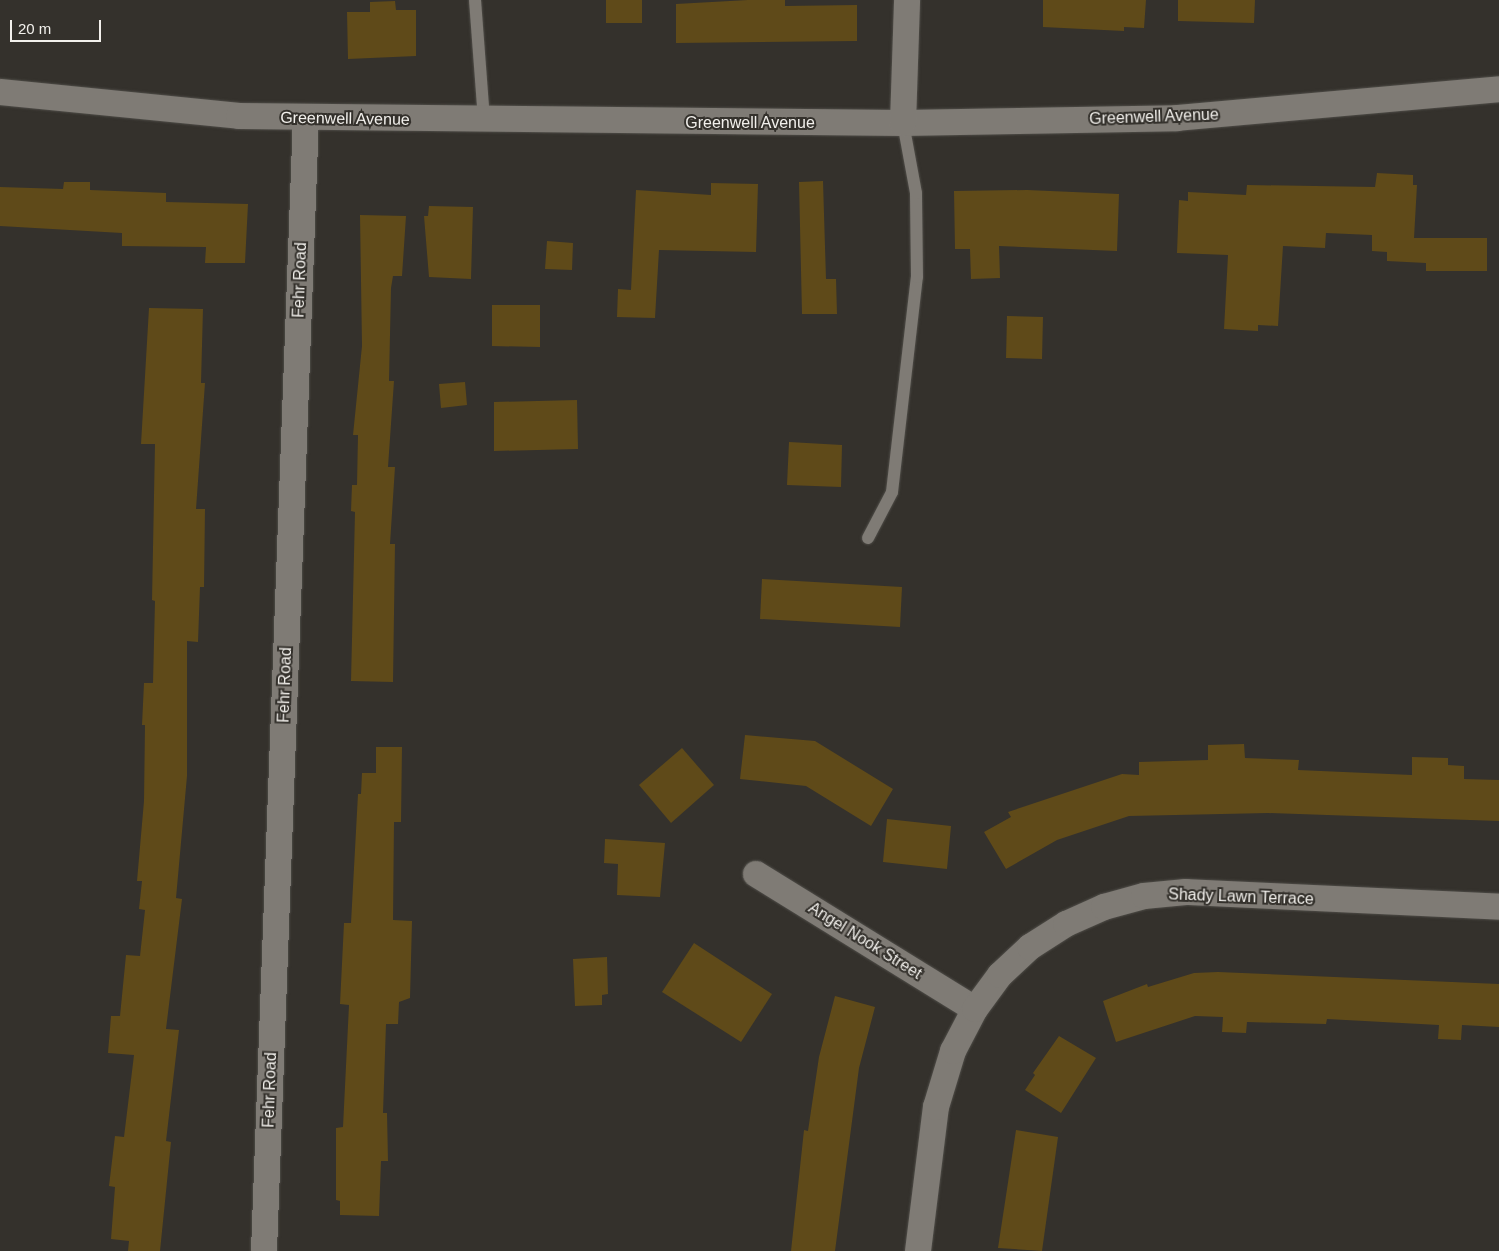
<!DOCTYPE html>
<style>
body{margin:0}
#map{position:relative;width:1499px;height:1251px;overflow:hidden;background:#34312c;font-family:Arial,sans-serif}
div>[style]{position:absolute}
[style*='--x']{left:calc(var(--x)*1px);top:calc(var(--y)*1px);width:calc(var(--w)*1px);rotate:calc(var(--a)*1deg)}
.building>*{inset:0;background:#5f4a19}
.roads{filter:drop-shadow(0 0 1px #4f4d48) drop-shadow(0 0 1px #4f4d48)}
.lane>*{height:12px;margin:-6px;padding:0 6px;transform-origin:6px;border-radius:6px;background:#7f7b75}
.street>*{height:26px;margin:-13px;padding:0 13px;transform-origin:13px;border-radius:13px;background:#7f7b75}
span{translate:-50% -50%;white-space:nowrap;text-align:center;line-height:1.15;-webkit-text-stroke:4px #34312c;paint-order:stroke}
.street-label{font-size:16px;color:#f2f0ec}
.scale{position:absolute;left:10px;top:20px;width:91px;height:22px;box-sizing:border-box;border:2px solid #f2f0ec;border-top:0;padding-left:6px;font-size:15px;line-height:18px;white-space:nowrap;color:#f2f0ec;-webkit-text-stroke:4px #34312c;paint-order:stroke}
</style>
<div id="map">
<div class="building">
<div style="clip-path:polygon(606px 0,642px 0,642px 23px,606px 23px)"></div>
<div style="clip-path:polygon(748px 0,785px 0,785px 6px,857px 5px,857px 41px,676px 43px,676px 4px)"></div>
<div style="clip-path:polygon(1043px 0,1146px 0,1144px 28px,1124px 27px,1124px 31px,1043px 27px)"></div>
<div style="clip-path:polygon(1178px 0,1255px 0,1254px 23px,1178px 21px)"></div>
<div style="clip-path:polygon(395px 1px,396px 10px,416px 10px,416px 56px,348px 59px,347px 12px,370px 12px,370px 2px)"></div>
<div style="clip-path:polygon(1377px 173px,1413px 175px,1413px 185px,1417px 185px,1414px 238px,1487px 238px,1487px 271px,1426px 271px,1426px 263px,1387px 261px,1387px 252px,1372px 251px,1372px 235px,1326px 233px,1325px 248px,1283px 246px,1278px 326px,1258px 325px,1258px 331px,1224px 329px,1228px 255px,1177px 253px,1179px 200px,1188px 201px,1188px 192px,1246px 195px,1247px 185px,1375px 187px)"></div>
<div style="clip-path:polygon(823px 181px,826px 279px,836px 279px,837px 314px,802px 314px,799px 182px)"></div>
<div style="clip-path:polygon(64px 182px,90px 182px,90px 190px,166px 193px,166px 202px,248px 204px,245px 263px,205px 263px,206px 247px,122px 246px,122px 233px,0 226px,0 187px,63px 189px)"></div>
<div style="clip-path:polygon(711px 183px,758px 184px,756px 252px,659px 250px,655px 318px,617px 317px,618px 289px,631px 290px,636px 190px,711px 195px)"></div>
<div style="clip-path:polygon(1027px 190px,1119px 194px,1117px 251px,999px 246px,1000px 278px,971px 279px,970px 249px,955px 249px,954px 191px)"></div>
<div style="clip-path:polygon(429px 206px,473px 207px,471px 279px,429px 277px,424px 216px,428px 216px)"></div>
<div style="clip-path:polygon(360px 215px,406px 216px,402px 276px,393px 276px,391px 288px,389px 381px,394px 381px,388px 467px,395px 467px,390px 544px,395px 544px,393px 682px,351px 681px,355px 512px,351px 511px,352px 485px,357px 485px,358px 435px,353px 435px,362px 346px)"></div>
<div style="clip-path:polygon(547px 241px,573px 243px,572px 270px,545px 269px)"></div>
<div style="clip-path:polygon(492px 305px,540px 305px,540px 347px,492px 346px)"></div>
<div style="clip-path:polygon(149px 308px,203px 309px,201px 383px,205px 383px,196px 509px,205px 509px,204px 587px,200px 587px,198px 642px,187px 641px,187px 776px,176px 898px,182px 899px,166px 1029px,179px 1030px,166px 1141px,171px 1142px,160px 1251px,128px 1251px,129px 1241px,111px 1239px,115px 1187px,109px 1186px,115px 1136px,124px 1137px,134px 1055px,108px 1053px,111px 1016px,120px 1016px,126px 955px,140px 956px,145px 910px,139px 909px,142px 881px,137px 881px,144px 801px,145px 725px,142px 725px,144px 683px,153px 683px,155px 601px,152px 600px,155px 444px,141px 444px)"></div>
<div style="clip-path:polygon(1007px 316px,1043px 317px,1042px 359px,1006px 358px)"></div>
<div style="clip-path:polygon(465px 382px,467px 405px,441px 408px,439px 384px)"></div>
<div style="clip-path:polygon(577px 400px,578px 449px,494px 451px,494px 402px)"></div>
<div style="clip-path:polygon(789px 442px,842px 445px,841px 487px,787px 485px)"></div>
<div style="clip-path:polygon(762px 579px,902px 587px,900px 627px,760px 619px)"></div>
<div style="clip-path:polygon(745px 735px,815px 741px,893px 789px,871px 826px,806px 786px,740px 779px)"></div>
<div style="clip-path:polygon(1244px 744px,1245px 758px,1299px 760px,1298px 770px,1412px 775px,1412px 757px,1448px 758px,1448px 765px,1464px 766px,1464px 779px,1499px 780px,1499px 821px,1268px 813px,1129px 816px,1057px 840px,1006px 869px,984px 832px,1011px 817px,1008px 812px,1122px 774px,1139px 775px,1139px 762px,1208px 760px,1208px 745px)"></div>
<div style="clip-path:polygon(376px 747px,402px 747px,401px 822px,394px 822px,393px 920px,412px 921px,410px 998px,399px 1002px,398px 1024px,386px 1024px,383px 1113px,387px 1113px,388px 1161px,381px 1161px,379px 1216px,340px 1215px,340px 1201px,336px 1200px,336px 1128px,343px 1127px,349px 1005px,340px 1004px,344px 923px,351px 923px,358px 794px,361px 794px,362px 773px,376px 773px)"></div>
<div style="clip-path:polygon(682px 748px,714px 785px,671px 823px,639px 785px)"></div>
<div style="clip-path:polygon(887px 819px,951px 826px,947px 869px,883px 862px)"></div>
<div style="clip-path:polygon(605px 839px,665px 843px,660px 897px,617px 895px,618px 864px,604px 863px)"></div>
<div style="clip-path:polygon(694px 943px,772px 994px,741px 1042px,662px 992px)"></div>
<div style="clip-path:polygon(607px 957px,608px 994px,602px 995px,602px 1005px,575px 1006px,573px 959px)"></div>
<div style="clip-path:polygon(1218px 972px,1499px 984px,1499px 1027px,1462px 1025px,1461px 1040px,1438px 1039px,1439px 1025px,1327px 1019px,1326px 1024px,1247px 1022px,1246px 1033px,1222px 1032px,1223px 1017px,1195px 1016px,1116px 1042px,1103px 1001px,1147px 984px,1148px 987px,1194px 973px)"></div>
<div style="clip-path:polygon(835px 996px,875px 1007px,859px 1068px,835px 1251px,791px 1251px,804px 1130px,808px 1131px,819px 1057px)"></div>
<div style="clip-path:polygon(1059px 1036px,1096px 1058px,1061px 1113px,1025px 1090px,1035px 1075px,1033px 1073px)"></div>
<div style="clip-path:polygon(1016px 1130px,1058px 1137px,1042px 1251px,998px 1248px)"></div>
</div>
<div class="roads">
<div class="lane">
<div style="--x:475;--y:0;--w:121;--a:85.7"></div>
<div style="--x:868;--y:538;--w:52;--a:-62.4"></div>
<div style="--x:892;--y:492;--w:216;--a:-83.4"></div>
<div style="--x:917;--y:277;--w:84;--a:-90.7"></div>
<div style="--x:916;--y:193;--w:71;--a:-100.5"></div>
</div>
<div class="street">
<div style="--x:0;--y:92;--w:240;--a:5.7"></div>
<div style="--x:239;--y:116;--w:664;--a:0.6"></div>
<div style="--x:903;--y:123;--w:274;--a:-1"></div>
<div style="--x:1177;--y:118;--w:323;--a:-5.1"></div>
<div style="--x:903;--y:123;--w:123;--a:-88.1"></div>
<div style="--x:756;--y:874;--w:257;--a:31.7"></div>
<div style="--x:264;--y:1251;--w:1133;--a:-87.88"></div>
<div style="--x:918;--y:1251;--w:145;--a:-82.9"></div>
<div style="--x:936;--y:1107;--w:59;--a:-73.1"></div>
<div style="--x:953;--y:1051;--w:47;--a:-62.4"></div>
<div style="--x:975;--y:1009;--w:42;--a:-53.7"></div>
<div style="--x:1000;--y:975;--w:41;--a:-43"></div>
<div style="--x:1030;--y:947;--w:43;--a:-32.6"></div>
<div style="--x:1066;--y:924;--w:42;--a:-24.1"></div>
<div style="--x:1104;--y:907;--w:41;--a:-15.4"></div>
<div style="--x:1144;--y:896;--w:42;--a:-5.4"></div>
<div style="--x:1186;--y:892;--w:313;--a:2.7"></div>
</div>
</div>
<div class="street-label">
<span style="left:1154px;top:117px;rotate:-2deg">Greenwell Avenue</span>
<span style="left:345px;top:119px;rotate:1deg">Greenwell Avenue</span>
<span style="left:750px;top:123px">Greenwell Avenue</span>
<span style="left:300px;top:280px;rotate:-88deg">Fehr Road</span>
<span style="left:285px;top:685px;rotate:-88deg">Fehr Road</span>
<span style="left:1241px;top:897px;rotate:2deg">Shady Lawn Terrace</span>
<span style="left:865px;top:941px;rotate:32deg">Angel Nook Street</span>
<span style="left:270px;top:1090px;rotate:-88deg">Fehr Road</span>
</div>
<div class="scale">20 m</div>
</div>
